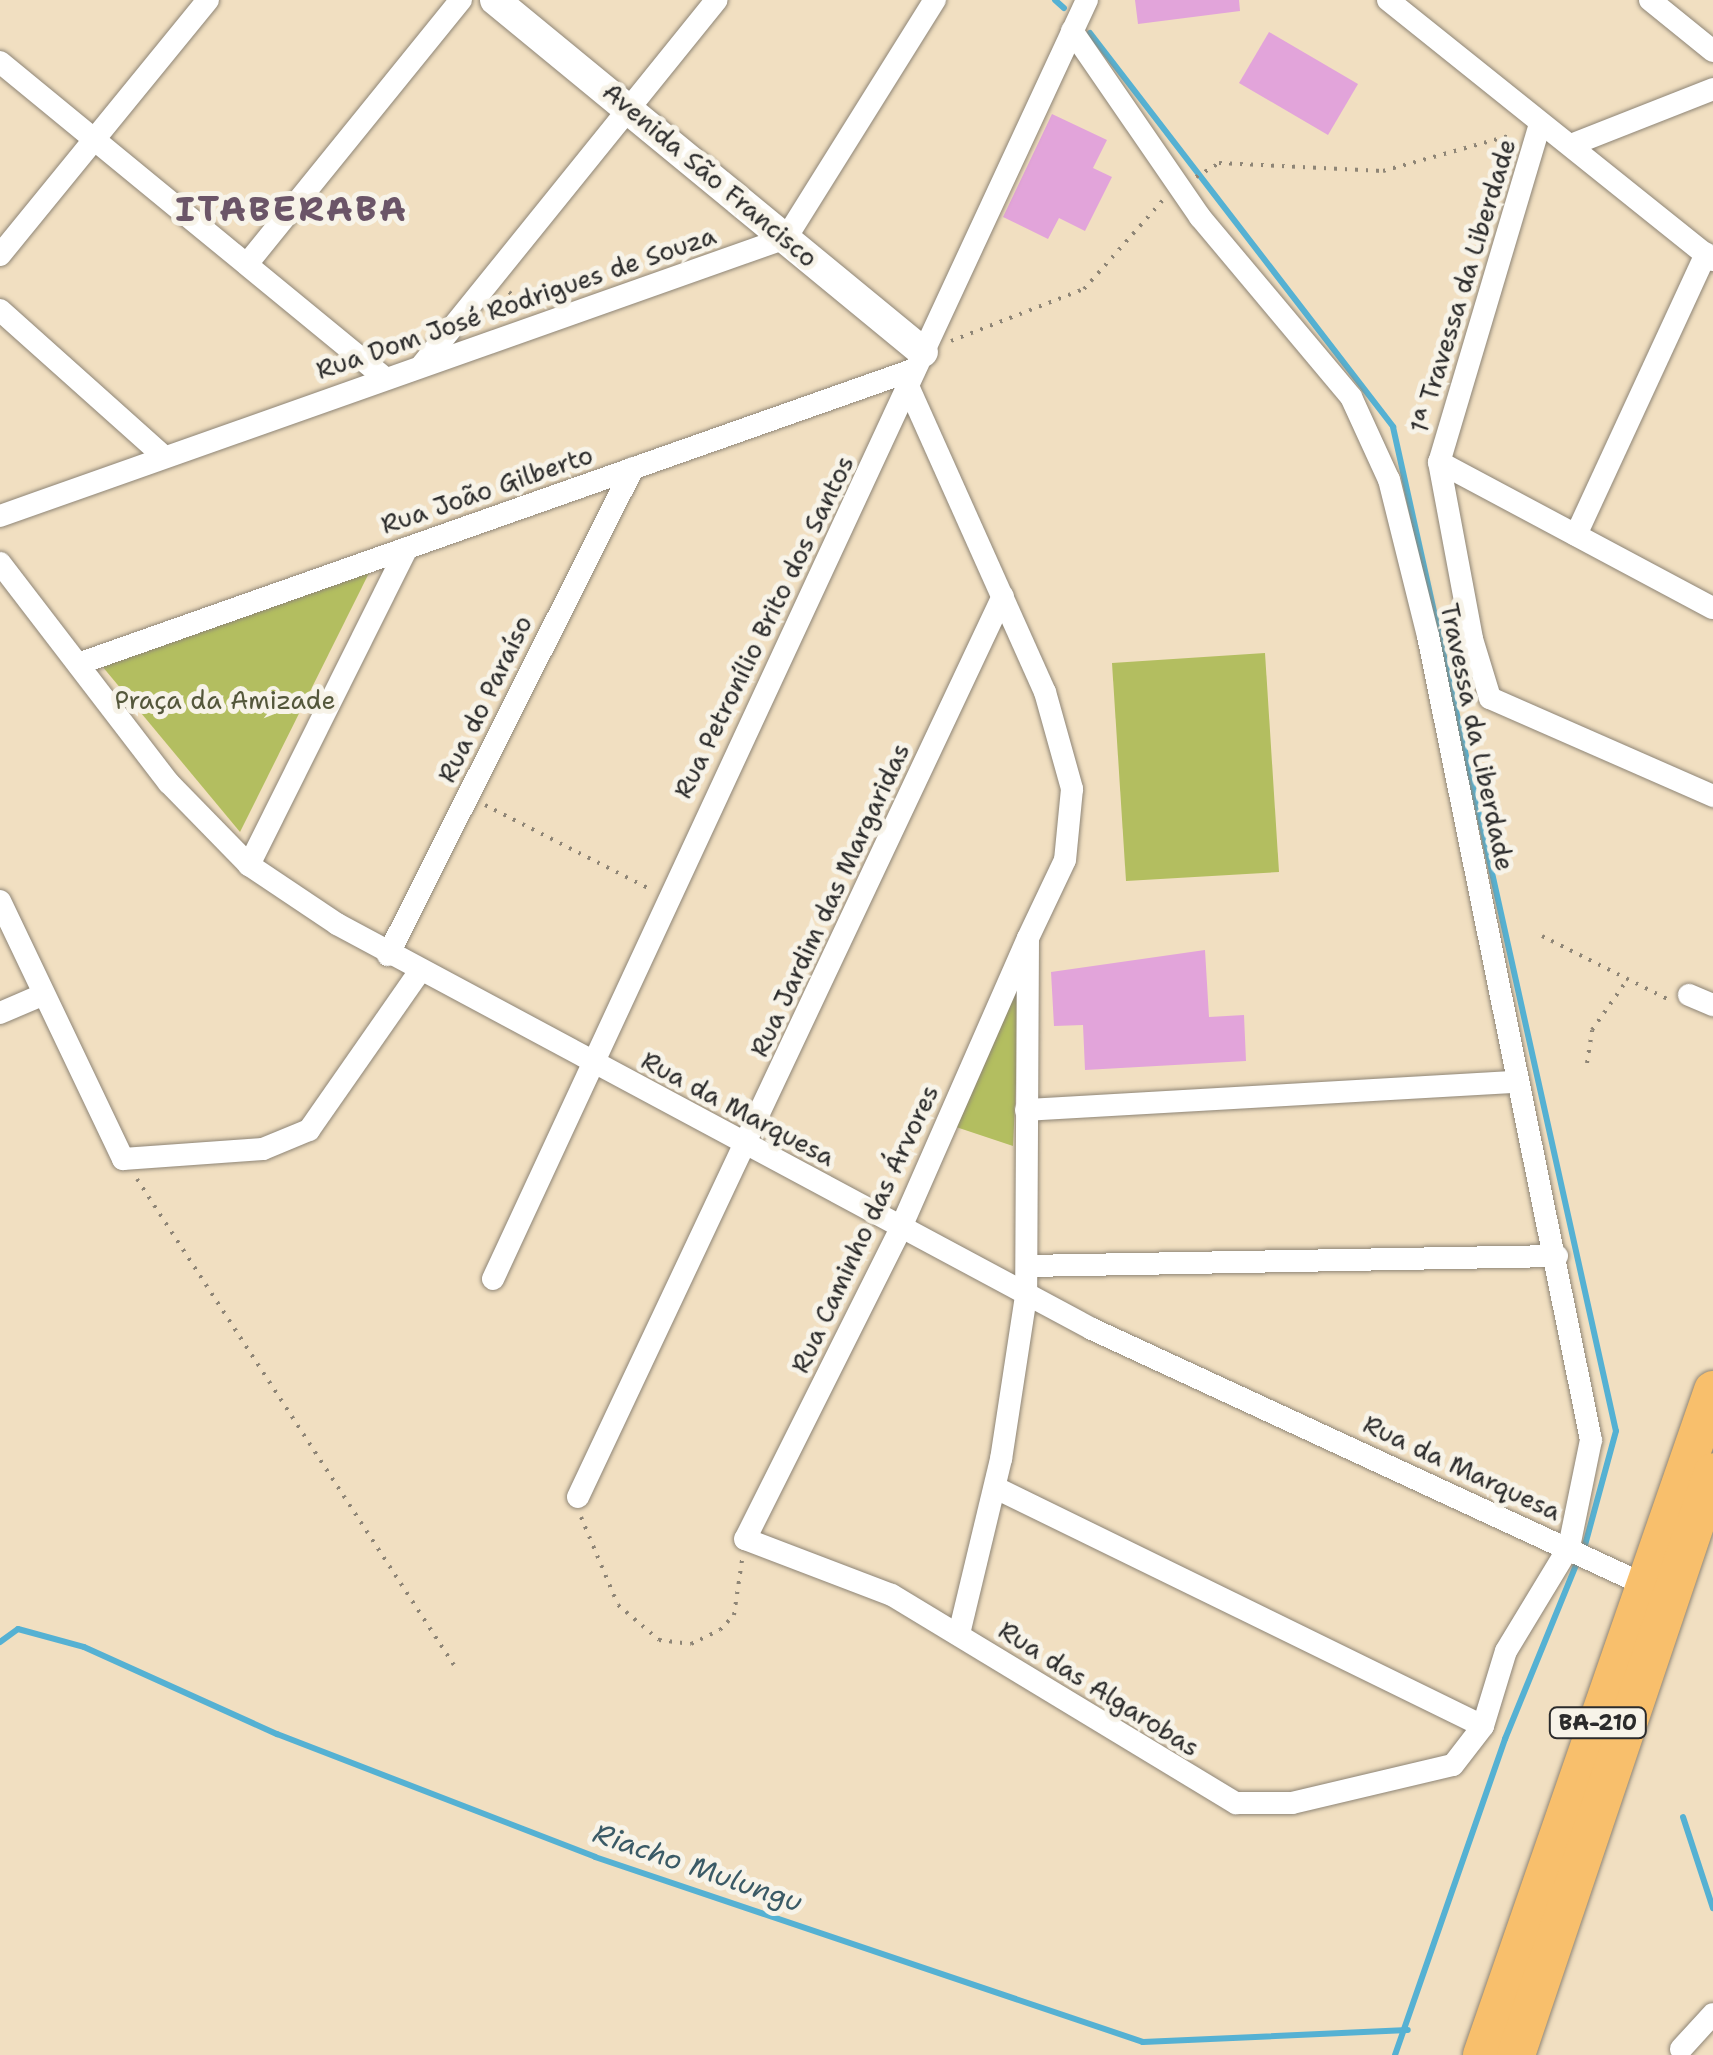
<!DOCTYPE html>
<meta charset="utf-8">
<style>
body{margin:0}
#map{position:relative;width:1713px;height:2055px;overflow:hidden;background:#f1dfc1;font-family:"Shantell Sans",sans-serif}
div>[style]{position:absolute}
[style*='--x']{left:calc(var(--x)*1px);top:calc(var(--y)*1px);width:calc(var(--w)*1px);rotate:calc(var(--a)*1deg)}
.green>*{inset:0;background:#b3be60}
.stream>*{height:6px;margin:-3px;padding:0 3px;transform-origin:3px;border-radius:3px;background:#55b1d3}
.building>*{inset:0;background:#e2a4da}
.path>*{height:4px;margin-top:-2px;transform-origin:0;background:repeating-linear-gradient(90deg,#8e8576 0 2.5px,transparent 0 10.5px)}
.roads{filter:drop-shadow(0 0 2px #8e8576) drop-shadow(0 0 2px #8e8576)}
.minor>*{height:22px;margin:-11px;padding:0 11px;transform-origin:11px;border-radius:11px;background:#fff}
.tertiary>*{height:30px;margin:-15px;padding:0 15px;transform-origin:15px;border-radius:15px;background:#fff}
.primary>*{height:38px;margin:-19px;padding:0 19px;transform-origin:19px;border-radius:19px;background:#f8bf6c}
span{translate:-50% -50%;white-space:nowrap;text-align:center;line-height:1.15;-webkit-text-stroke:10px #f7f3e8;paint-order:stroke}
.shield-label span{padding:2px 8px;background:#f7f3e8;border:2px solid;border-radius:8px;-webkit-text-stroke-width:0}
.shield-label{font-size:22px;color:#2b2b2b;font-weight:700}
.street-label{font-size:25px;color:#2b2b2b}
.park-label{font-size:25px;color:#54573b}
.water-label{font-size:28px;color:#3a5a66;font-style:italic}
.district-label{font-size:35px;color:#6b5568;font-weight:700;letter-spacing:2.5px}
</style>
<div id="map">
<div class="green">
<div style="clip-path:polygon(370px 571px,240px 832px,102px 666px)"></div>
<div style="clip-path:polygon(1265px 653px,1279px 872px,1126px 881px,1112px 663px)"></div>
<div style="clip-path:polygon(1021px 976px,1013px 1146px,956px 1127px)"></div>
</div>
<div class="stream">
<div style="--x:1055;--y:0;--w:12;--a:42"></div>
<div style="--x:1090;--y:33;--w:497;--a:52.4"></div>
<div style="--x:1393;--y:427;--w:1028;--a:77.48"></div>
<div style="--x:1616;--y:1431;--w:122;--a:105.2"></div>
<div style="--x:0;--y:1642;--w:22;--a:-36"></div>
<div style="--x:18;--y:1629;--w:68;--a:15.3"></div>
<div style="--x:84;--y:1647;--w:212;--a:24.3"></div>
<div style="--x:277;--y:1734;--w:341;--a:21.1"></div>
<div style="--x:595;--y:1857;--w:578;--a:18.65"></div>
<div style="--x:1143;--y:2042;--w:265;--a:-2.6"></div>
<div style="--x:1683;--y:1817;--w:96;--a:71.8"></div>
<div style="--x:1395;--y:2055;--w:335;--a:-70.8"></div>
<div style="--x:1505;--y:1739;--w:193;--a:-67.8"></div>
</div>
<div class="building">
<div style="clip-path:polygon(1135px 0,1239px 0,1240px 11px,1138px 24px)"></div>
<div style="clip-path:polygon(1269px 32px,1358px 84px,1328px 135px,1239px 83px)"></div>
<div style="clip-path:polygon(1052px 114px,1107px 140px,1093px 168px,1112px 177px,1085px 231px,1059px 218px,1048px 239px,1003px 217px)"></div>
<div style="clip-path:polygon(1205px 950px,1209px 1017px,1244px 1015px,1246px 1061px,1085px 1070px,1083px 1025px,1054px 1026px,1051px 972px)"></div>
</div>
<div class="path">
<div style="--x:1196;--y:177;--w:27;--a:-31"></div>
<div style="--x:1219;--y:163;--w:164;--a:2.8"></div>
<div style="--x:1383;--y:171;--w:134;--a:-15.6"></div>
<div style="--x:509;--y:292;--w:25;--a:40"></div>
<div style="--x:951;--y:341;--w:143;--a:-21.4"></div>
<div style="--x:1084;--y:289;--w:120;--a:-48.4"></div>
<div style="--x:485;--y:805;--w:185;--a:27"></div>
<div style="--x:1542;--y:936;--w:142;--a:26.7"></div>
<div style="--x:1587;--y:1063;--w:33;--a:-81"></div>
<div style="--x:1592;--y:1030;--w:61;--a:-55"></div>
<div style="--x:137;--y:1179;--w:580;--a:56.89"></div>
<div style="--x:581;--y:1517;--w:95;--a:67.2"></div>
<div style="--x:618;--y:1605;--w:54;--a:40.5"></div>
<div style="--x:659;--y:1640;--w:32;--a:7"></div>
<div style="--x:691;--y:1644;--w:32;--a:-26"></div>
<div style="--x:720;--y:1630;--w:21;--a:-47"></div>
<div style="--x:734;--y:1615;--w:56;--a:-81.7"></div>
</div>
<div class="roads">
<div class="minor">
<div style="--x:1388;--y:0;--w:416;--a:38.7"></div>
<div style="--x:1650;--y:0;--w:81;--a:39"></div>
<div style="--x:0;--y:62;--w:496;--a:39.4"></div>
<div style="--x:1540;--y:124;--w:353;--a:106.6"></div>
<div style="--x:1439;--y:462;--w:180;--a:79.4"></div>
<div style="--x:1472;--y:639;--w:62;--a:73"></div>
<div style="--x:1490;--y:698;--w:244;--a:23.7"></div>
<div style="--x:1571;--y:145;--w:153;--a:-21.5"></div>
<div style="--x:0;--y:255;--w:329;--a:-50.8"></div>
<div style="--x:247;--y:264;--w:340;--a:-51"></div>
<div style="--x:0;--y:310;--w:217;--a:41.8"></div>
<div style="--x:422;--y:365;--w:469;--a:-51.1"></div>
<div style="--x:908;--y:386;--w:335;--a:65.9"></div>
<div style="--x:1045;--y:692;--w:101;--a:74.4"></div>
<div style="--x:1072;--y:789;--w:71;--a:95.6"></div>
<div style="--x:1065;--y:860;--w:86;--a:115.4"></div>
<div style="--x:1028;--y:938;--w:358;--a:90.3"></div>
<div style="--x:1026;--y:1296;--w:165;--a:98.7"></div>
<div style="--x:1001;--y:1459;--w:180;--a:103.5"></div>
<div style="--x:1439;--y:462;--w:310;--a:28.1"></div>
<div style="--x:0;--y:516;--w:834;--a:-19.48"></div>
<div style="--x:786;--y:238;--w:281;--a:-58"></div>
<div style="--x:1576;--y:535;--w:310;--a:-65.2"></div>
<div style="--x:0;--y:563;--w:277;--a:52.5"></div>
<div style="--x:169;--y:783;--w:115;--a:45.7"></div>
<div style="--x:249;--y:865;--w:106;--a:33.8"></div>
<div style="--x:337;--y:924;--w:857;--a:28.21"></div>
<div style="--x:1092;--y:1329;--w:609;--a:24.84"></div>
<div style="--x:78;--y:664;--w:887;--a:-19.41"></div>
<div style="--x:249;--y:865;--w:354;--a:-63.5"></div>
<div style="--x:0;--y:901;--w:286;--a:64.5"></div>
<div style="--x:123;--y:1159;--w:140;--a:-4.1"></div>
<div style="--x:263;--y:1149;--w:50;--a:-22.4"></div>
<div style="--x:309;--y:1130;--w:190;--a:-55.1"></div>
<div style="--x:1028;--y:938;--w:317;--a:113.7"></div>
<div style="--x:901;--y:1228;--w:348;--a:116.6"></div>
<div style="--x:745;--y:1539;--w:157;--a:20.9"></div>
<div style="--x:892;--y:1595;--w:402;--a:31.2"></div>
<div style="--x:1236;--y:1803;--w:56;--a:0"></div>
<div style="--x:1292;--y:1803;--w:165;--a:-13.3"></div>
<div style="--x:1453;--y:1765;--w:49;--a:-52.4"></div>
<div style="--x:1483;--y:1726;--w:78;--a:-73"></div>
<div style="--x:1506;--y:1651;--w:122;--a:-58.8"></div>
<div style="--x:1569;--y:1547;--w:109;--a:-78.4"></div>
<div style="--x:1591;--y:1440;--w:820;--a:-101.46"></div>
<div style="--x:1428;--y:636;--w:161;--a:-104"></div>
<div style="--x:1389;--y:480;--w:91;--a:-114.6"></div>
<div style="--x:1351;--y:397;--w:235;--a:-130"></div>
<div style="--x:1200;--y:217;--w:226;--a:-124.5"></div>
<div style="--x:388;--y:955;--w:545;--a:-63.29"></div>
<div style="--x:1689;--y:995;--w:26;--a:23"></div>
<div style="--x:0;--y:1013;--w:46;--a:-23.2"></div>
<div style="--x:1026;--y:1110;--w:489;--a:-3.3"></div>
<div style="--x:1027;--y:1266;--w:530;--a:-1.08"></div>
<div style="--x:493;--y:1279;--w:1410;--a:-65.09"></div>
<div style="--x:996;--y:1488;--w:542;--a:26.05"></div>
<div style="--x:578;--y:1497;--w:996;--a:-64.75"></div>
<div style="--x:1681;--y:2049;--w:47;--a:-47.6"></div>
</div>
<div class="tertiary">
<div style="--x:495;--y:0;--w:554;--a:39.43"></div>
</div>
<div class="primary">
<div style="--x:1482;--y:2055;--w:704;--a:-70.84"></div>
<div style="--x:1516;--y:2055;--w:615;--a:-71.33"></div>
</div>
</div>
<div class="shield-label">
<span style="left:1598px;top:1723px">BA-210</span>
</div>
<div class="street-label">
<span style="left:710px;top:175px;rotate:40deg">Avenida São Francisco</span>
<span style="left:1463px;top:286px;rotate:-73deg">1ª Travessa da Liberdade</span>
<span style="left:516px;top:303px;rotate:-19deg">Rua Dom José Rodrigues de Souza</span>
<span style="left:487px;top:490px;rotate:-19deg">Rua João Gilberto</span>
<span style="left:764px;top:627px;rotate:-64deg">Rua Petronílio Brito dos Santos</span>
<span style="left:485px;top:699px;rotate:-64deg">Rua do Paraíso</span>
<span style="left:1477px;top:737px;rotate:78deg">Travessa da Liberdade</span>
<span style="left:830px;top:900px;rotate:-65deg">Rua Jardim das Margaridas</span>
<span style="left:738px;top:1109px;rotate:28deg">Rua da Marquesa</span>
<span style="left:865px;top:1229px;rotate:-65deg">Rua Caminho das Árvores</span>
<span style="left:1462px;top:1468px;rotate:25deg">Rua da Marquesa</span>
<span style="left:1099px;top:1689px;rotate:32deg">Rua das Algarobas</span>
</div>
<div class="park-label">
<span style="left:225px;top:700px">Praça da Amizade</span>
</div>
<div class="water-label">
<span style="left:698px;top:1867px;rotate:19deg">Riacho Mulungu</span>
</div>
<div class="district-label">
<span style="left:292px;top:209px">ITABERABA</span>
</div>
</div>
